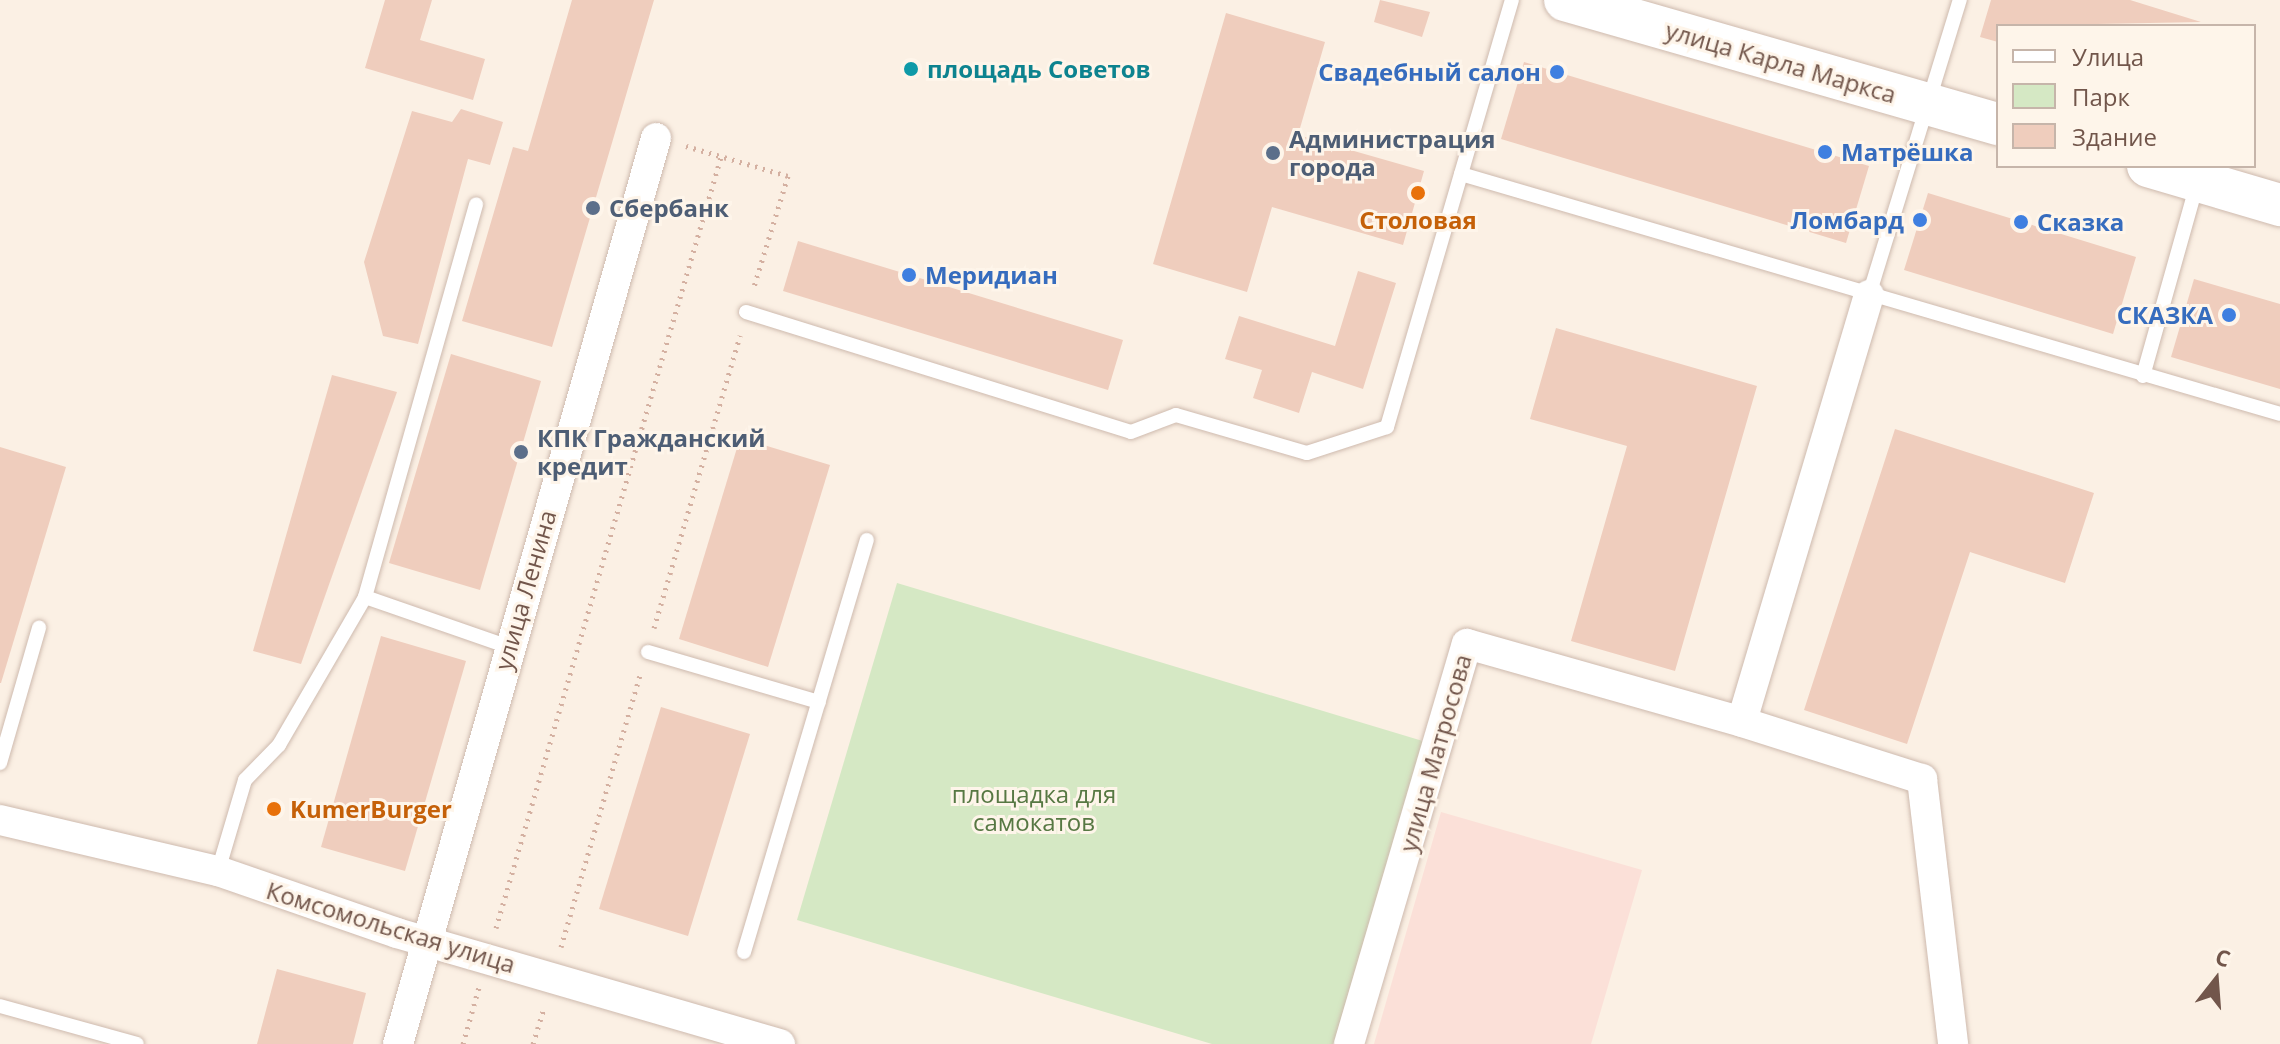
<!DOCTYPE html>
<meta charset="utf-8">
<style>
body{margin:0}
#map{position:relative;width:2280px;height:1044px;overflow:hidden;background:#fbf0e4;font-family:"Open Sans",sans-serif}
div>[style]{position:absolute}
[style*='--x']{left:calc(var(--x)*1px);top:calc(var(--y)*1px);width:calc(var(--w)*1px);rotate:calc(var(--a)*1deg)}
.commercial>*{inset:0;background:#fbe0d8}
.green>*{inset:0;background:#d5e8c4}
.building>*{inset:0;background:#efcdbd}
.path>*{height:5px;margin-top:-2.5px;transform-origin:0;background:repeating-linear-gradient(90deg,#d4b0a1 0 2px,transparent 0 8px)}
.roads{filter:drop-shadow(0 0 2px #cebaae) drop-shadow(0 0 2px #cebaae)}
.lane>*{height:14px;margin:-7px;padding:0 7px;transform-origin:7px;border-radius:7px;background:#fff}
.street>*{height:30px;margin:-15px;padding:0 15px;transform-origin:15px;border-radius:15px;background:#fff}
.secondary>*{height:42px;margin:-21px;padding:0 21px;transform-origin:21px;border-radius:21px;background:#fff}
.dots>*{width:22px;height:22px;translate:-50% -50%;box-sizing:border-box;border:4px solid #fef5ea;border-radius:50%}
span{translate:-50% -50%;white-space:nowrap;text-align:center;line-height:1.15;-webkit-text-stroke:6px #fef5ea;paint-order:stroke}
.street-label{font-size:24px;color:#72564b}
.culture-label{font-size:24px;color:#0d838f;font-weight:700}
.left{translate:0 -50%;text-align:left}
.shop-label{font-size:24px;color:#366cbe;font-weight:700}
.right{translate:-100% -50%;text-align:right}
.service-label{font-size:24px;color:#4e5e75;font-weight:700}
.food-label{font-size:24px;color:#c56008;font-weight:700}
.park-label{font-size:24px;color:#577843}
.legend{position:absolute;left:1996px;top:24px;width:260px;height:144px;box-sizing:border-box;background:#fef5ea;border:2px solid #c6b5aa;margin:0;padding:10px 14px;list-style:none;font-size:24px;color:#72564b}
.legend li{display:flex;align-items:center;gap:16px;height:40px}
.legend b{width:40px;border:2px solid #c6b5aa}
.north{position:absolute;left:2176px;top:940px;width:80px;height:80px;-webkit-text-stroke:6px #fef5ea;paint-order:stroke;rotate:17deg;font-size:22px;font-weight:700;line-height:32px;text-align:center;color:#72564b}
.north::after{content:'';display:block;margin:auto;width:28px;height:36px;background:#72564b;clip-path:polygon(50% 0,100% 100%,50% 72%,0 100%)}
</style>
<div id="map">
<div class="commercial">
<div style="clip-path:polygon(1441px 812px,1642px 870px,1591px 1044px,1374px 1044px)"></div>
</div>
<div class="green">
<div style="clip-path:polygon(897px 583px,1426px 742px,1336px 1044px,1212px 1044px,797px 920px)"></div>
</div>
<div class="building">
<div style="clip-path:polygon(385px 0,432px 0,420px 40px,485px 59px,473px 100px,365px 68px)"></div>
<div style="clip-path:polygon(572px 0,654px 0,552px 347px,462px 321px,513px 147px,528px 151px)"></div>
<div style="clip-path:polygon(1380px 0,1430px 12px,1422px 37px,1374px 22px)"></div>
<div style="clip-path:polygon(1991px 0,2130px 0,2201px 22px,1998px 26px,1998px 42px,1980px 37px)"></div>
<div style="clip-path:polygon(1226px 13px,1325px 42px,1298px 135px,1424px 171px,1403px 245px,1272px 207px,1247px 292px,1153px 264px)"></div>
<div style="clip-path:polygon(1524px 62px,1869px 166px,1846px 243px,1501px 139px)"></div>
<div style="clip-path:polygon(461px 109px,503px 122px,490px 165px,468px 159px,418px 344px,383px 336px,364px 262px,412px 111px,452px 122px)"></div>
<div style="clip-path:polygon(1928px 193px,2136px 257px,2113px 334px,1904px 270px)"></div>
<div style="clip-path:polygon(798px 241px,1123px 340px,1108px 390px,783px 291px)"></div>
<div style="clip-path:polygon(1358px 271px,1396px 283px,1363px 389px,1312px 372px,1299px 413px,1253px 398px,1262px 370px,1225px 359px,1239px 316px,1335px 346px)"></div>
<div style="clip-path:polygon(2194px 279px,2280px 304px,2280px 389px,2171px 357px)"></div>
<div style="clip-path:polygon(1556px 328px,1757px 386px,1675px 671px,1571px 641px,1627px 446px,1530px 419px)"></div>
<div style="clip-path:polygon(451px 354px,541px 381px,480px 590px,389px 563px)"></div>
<div style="clip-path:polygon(332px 375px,397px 392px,301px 664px,253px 651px)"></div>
<div style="clip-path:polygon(1895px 429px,2094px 493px,2065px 583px,1970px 552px,1907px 744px,1804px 710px)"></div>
<div style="clip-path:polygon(740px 438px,830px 465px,768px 667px,679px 639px)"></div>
<div style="clip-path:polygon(0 447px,66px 467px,1px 683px,0 683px)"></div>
<div style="clip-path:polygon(381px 636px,466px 661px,405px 871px,321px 847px)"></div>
<div style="clip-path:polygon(661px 707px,750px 734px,688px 936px,599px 909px)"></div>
<div style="clip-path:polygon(277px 969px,366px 993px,353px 1044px,257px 1044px)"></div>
</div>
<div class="path">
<div style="--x:686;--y:146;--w:106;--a:16.4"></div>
<div style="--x:788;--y:176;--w:119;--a:107.1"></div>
<div style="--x:654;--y:628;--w:305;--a:-73.6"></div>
<div style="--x:496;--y:928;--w:803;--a:-73.73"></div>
<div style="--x:561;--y:947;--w:286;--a:-73.8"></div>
<div style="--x:463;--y:1044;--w:59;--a:-74.3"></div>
<div style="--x:533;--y:1044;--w:39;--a:-73"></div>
</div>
<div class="roads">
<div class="lane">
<div style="--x:1461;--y:174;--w:853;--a:16.33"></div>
<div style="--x:1869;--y:295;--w:309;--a:-72.9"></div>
<div style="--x:746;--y:312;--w:403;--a:17.3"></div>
<div style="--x:1131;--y:432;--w:48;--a:-20.7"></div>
<div style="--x:1176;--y:415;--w:136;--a:16.2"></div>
<div style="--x:1307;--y:453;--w:84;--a:-18"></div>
<div style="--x:1387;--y:427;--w:445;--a:-73.7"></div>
<div style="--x:2143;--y:376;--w:199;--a:-74.3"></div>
<div style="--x:365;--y:597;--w:152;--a:19.1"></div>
<div style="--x:648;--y:652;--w:178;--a:16.3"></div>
<div style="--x:0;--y:763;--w:141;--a:-73.9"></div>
<div style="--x:218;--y:871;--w:95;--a:-73.5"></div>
<div style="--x:245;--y:780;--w:49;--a:-45.8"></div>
<div style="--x:279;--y:745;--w:171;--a:-59.8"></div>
<div style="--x:365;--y:597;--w:408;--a:-74.2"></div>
<div style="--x:744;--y:952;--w:430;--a:-73.4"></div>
<div style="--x:0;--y:1006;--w:142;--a:15.5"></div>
</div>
<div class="street">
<div style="--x:1869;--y:295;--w:445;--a:106.6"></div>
<div style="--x:1742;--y:722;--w:189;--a:17.6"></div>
<div style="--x:1922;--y:779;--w:267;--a:83.3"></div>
<div style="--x:0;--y:820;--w:224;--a:13.2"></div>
<div style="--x:218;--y:871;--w:189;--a:19.1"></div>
<div style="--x:397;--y:933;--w:399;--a:16.2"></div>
<div style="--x:398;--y:1044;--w:942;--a:-74.1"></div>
<div style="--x:1349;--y:1044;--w:417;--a:-73.6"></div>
<div style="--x:1467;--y:644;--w:286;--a:15.8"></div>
</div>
<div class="secondary">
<div style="--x:1565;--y:0;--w:450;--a:16"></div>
<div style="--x:2148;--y:166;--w:138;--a:16.5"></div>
</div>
</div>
<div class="dots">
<div style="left:911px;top:69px;background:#0f9aa8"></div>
<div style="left:1557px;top:72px;background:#3f7fe0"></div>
<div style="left:1825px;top:152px;background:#3f7fe0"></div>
<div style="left:1273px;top:153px;background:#5c6f8a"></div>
<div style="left:1418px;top:193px;background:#e8710a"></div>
<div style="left:593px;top:208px;background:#5c6f8a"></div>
<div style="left:1920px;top:220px;background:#3f7fe0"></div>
<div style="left:2021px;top:222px;background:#3f7fe0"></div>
<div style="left:909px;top:275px;background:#3f7fe0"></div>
<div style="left:2229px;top:315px;background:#3f7fe0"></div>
<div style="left:521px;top:452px;background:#5c6f8a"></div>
<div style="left:274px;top:809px;background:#e8710a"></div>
</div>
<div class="street-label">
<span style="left:1781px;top:62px;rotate:16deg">улица Карла Маркса</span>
<span style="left:525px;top:590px;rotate:-74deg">улица Ленина</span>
<span style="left:1435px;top:753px;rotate:-74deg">улица Матросова</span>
<span style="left:391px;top:927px;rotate:17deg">Комсомольская улица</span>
</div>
<div class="culture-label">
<span class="left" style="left:927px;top:69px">площадь Советов</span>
</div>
<div class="shop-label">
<span class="right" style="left:1541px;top:72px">Свадебный салон</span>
<span class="left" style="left:1841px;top:152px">Матрёшка</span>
<span class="right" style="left:1904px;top:220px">Ломбард</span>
<span class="left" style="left:2037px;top:222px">Сказка</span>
<span class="left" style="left:925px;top:275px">Меридиан</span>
<span class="right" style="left:2213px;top:315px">СКАЗКА</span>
</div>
<div class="service-label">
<span class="left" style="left:1289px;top:153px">Администрация<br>города</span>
<span class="left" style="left:609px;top:208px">Сбербанк</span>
<span class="left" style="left:537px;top:452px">КПК Гражданский<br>кредит</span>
</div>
<div class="food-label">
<span style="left:1418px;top:220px">Столовая</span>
<span class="left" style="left:290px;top:809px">KumerBurger</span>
</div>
<div class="park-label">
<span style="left:1034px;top:808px">площадка для<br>самокатов</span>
</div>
<ul class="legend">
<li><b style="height:10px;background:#fff"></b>Улица</li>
<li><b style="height:22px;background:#d5e8c4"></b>Парк</li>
<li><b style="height:22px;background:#efcdbd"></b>Здание</li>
</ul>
<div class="north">С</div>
</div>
